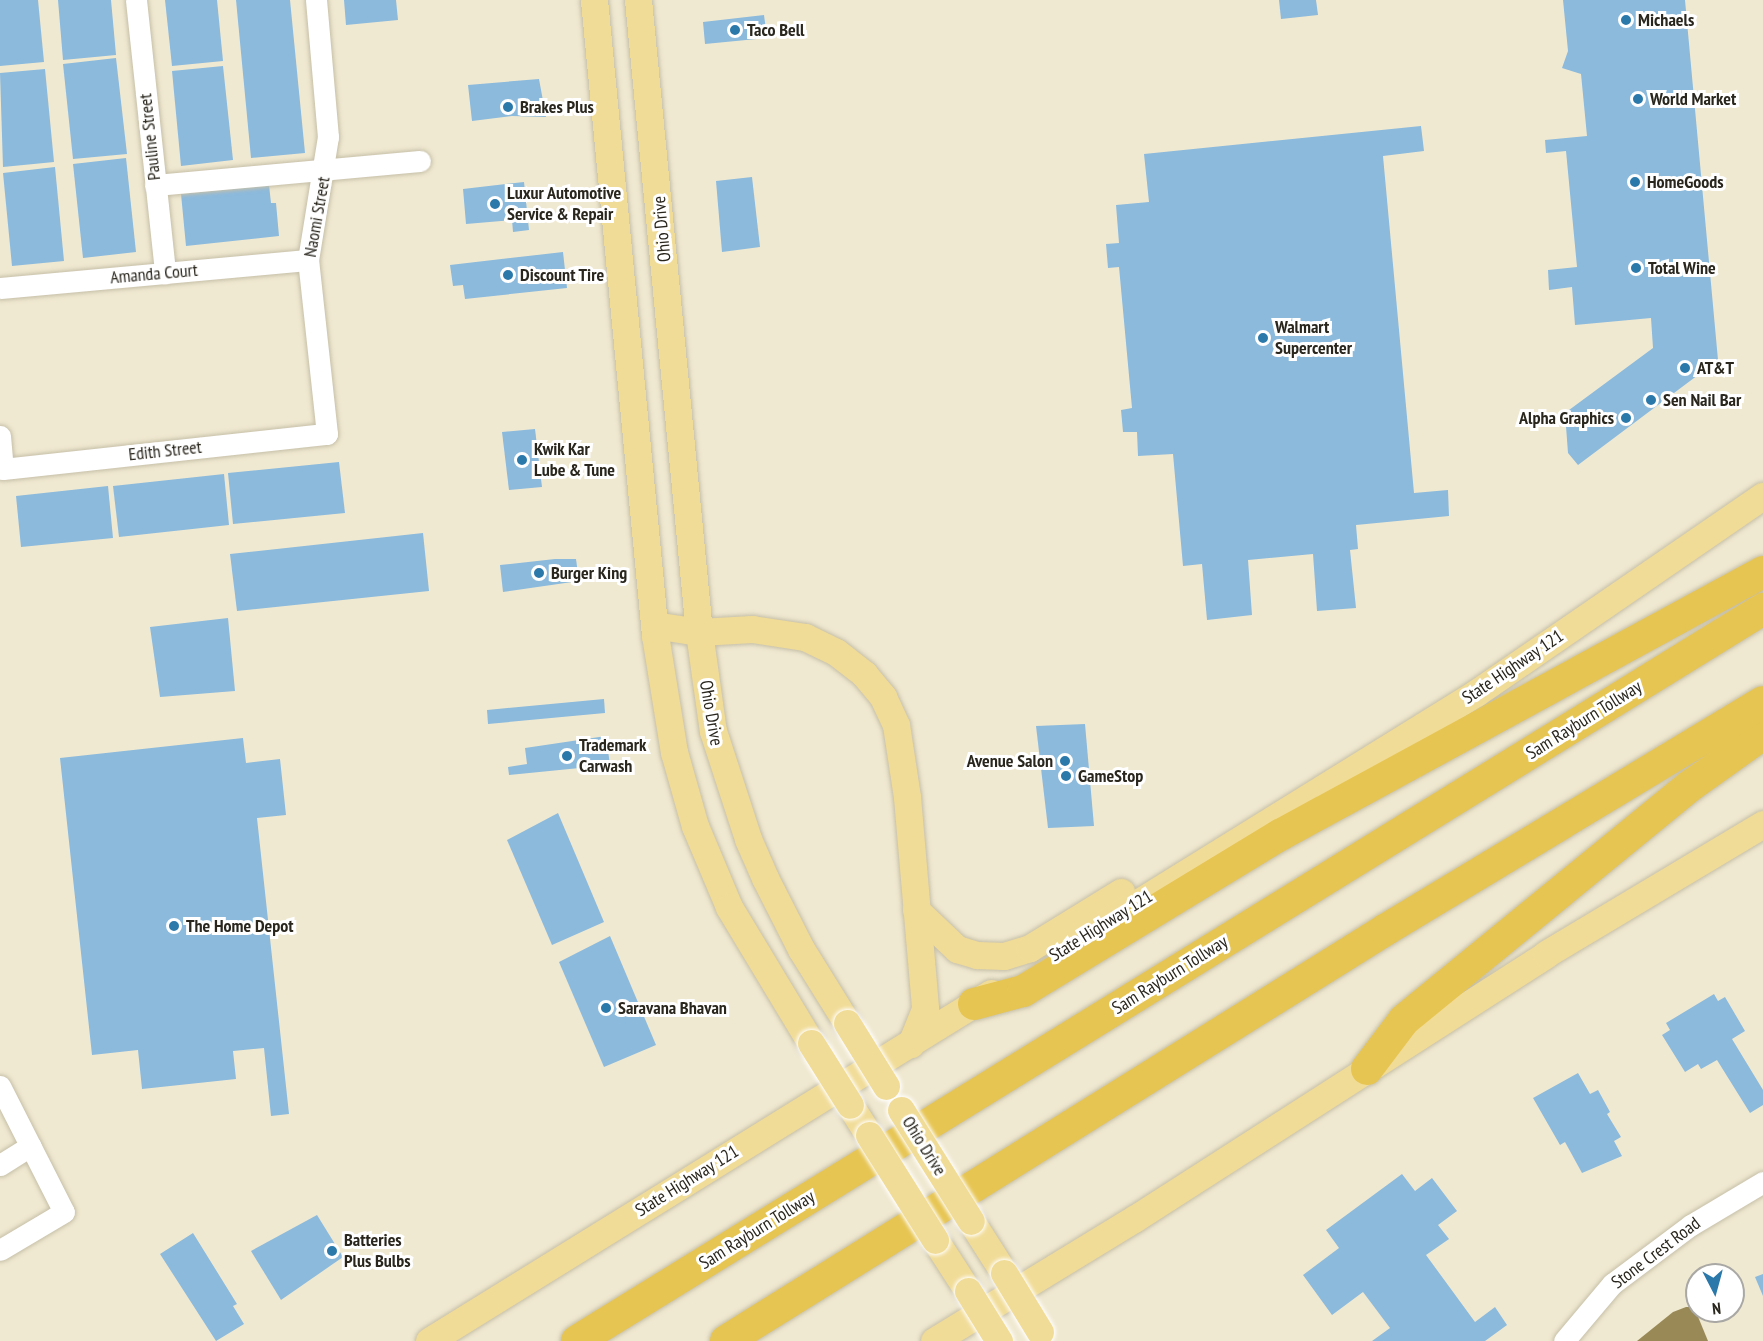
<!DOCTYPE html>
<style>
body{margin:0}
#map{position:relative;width:1763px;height:1341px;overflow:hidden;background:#f0e9d1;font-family:"PT Sans Narrow",sans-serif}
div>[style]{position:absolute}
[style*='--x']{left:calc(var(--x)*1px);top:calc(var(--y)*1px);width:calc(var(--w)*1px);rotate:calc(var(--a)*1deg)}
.water>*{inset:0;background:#998957}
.building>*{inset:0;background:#8bbadd}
.roads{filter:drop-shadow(0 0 2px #c6bfa8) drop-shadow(0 0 2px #c6bfa8)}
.minor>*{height:21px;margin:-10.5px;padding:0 10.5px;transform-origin:10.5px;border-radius:10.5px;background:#fff}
.major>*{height:27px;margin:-13.5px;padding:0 13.5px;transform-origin:13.5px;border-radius:13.5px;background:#f1dc97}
.highway>*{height:32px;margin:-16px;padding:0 16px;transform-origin:16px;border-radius:16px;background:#e7c552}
.bridges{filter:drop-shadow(0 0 2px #fff) drop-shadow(0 0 2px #fff)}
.major-bridge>*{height:27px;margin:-13.5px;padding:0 13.5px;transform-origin:13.5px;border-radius:13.5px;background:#f1dc97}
.dots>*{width:16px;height:16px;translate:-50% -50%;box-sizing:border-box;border:3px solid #fff;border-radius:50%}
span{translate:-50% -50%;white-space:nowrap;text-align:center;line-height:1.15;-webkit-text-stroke:6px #fff;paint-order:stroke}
.poi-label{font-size:18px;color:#29261d;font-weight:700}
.left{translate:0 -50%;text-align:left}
.right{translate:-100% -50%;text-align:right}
.street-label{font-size:18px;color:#29261d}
.north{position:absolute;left:1685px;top:1263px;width:60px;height:60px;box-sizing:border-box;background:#fff;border:2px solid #a9a8a5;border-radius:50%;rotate:174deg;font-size:16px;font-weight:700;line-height:24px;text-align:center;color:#29261d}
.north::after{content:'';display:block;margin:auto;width:21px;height:27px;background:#2b78aa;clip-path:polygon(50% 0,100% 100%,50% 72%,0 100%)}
</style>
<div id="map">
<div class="water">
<div style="clip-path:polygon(1686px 1307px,1694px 1307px,1708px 1341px,1637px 1341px,1673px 1312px)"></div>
</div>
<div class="building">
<div style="clip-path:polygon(0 0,38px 0,44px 62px,0 66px)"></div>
<div style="clip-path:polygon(58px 0,111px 0,116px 55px,63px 60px)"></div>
<div style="clip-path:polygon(165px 0,217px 0,223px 61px,172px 66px)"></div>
<div style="clip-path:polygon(236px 0,290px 0,305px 153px,251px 158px)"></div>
<div style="clip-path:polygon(344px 0,396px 0,398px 20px,346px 25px)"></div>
<div style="clip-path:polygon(1279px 0,1316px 0,1318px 15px,1281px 19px)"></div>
<div style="clip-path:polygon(1563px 0,1685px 0,1718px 360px,1578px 465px,1568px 453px,1565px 413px,1653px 348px,1651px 318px,1575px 325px,1572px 287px,1549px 290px,1548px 270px,1577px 267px,1566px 151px,1546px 153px,1545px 140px,1587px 136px,1581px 74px,1562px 68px,1568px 51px)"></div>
<div style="clip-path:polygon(764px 15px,767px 38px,705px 44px,703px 22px)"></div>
<div style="clip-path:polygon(116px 58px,127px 154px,73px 159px,63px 64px)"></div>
<div style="clip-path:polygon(223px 66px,233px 160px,181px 166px,172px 71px)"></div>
<div style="clip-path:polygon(45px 69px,54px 162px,3px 167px,0 73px)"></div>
<div style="clip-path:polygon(539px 79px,546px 117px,512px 116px,472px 121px,468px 85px)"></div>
<div style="clip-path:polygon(1421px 126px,1424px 151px,1383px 156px,1414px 493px,1448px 490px,1449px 516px,1356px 525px,1358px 549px,1350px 550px,1356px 608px,1317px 611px,1313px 554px,1248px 560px,1252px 615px,1207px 620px,1202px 564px,1183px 566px,1173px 454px,1138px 456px,1137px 432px,1123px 432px,1121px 410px,1132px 408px,1119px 267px,1108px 268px,1106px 244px,1119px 243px,1116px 205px,1149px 202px,1144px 154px)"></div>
<div style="clip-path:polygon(126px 158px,136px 252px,83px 258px,73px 164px)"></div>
<div style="clip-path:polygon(55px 167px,64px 261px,12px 266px,3px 173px)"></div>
<div style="clip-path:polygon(752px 177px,760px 247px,722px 252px,716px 181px)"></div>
<div style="clip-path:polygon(524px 182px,529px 230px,513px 232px,512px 220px,466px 224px,463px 189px)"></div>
<div style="clip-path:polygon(269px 185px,271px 203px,276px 203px,279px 236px,186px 246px,181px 194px)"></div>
<div style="clip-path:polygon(563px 252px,567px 288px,465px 299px,463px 285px,453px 286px,450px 265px)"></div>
<div style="clip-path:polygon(535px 429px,542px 487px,509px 490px,502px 432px)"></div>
<div style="clip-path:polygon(339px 462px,345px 513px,233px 524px,228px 473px)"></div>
<div style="clip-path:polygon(224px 474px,229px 525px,119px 537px,113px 486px)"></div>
<div style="clip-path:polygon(108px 486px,113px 538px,21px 547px,16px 496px)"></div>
<div style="clip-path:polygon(423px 533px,429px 591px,237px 611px,230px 554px)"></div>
<div style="clip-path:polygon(555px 559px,576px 559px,579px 581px,503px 592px,500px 565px)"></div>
<div style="clip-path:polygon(228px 618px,235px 691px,160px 697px,150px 627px)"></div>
<div style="clip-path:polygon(604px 699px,605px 713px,488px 724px,487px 710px)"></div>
<div style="clip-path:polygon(1085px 724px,1094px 826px,1048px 828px,1036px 726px)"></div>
<div style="clip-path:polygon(606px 736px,610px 765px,509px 775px,508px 767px,527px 764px,525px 748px)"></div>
<div style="clip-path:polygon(243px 738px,246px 763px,280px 759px,286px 815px,257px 818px,289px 1114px,271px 1116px,264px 1048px,233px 1051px,236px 1079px,142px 1089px,138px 1050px,92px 1055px,60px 758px)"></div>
<div style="clip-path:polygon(558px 813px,604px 922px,552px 945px,507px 840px)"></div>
<div style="clip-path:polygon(610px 936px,656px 1045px,604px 1067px,559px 962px)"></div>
<div style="clip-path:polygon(1714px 994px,1718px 1001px,1725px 997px,1745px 1031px,1732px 1039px,1763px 1090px,1763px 1105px,1750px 1113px,1717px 1060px,1701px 1069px,1698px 1064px,1685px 1072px,1662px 1035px,1670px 1030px,1666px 1023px)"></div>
<div style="clip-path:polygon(1578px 1073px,1590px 1094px,1598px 1090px,1610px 1112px,1607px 1114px,1621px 1137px,1614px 1141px,1622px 1156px,1582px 1173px,1565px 1142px,1560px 1145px,1533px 1098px)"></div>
<div style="clip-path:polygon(1402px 1174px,1415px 1191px,1432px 1178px,1457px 1211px,1438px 1225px,1449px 1239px,1426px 1255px,1475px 1322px,1495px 1307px,1507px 1325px,1485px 1341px,1372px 1341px,1390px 1328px,1363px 1292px,1332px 1315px,1303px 1275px,1339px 1248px,1326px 1230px)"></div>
<div style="clip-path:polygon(317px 1215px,343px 1257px,281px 1300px,251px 1251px)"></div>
<div style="clip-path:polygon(193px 1233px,237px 1304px,233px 1306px,244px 1324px,216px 1341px,160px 1254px)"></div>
<div style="clip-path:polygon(1763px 1274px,1763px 1296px,1755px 1277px)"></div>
</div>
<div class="roads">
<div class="minor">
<div style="--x:136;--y:0;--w:275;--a:83.9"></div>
<div style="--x:155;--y:185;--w:266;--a:-5.2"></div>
<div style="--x:0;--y:288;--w:309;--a:-5.2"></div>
<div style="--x:0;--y:436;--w:33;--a:85"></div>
<div style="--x:3;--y:469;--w:326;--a:-6.2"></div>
<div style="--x:327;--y:434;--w:175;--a:-96.2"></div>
<div style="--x:308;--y:260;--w:125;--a:-80.8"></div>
<div style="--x:328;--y:137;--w:138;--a:-95"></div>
<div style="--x:0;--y:1086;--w:141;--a:63.1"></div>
<div style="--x:64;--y:1212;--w:74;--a:149.3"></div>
<div style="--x:0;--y:1165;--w:36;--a:-32"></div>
<div style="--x:1564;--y:1341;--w:75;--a:-49.9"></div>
<div style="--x:1612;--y:1284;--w:99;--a:-36.8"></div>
<div style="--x:1691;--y:1225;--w:84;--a:-30.8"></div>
</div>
<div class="major">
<div style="--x:594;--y:0;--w:638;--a:84.51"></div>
<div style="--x:655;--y:635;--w:119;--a:80.8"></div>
<div style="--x:674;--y:752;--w:77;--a:74.2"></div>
<div style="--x:695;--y:826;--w:88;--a:67.2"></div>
<div style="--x:729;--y:907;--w:159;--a:58.9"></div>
<div style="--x:638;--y:0;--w:635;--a:84.49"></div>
<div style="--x:699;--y:632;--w:100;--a:82"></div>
<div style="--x:713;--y:731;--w:114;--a:72"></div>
<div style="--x:748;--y:839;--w:43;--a:66.4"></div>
<div style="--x:765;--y:878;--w:80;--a:63.1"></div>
<div style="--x:801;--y:949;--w:87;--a:58.1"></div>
<div style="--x:654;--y:625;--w:46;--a:8.8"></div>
<div style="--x:699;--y:632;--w:53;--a:-3.2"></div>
<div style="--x:752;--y:629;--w:54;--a:8.6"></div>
<div style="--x:805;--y:637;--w:34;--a:26"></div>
<div style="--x:836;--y:652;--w:36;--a:38"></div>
<div style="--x:864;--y:674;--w:30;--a:50"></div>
<div style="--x:883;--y:697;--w:31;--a:65"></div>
<div style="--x:896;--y:725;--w:73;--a:81.3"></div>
<div style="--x:907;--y:797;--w:213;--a:85.1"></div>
<div style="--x:925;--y:1009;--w:38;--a:112"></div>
<div style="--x:916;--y:910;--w:57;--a:43.6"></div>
<div style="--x:957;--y:949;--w:21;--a:17"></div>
<div style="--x:977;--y:955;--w:27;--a:2"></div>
<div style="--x:1004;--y:956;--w:27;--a:-17"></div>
<div style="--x:1030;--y:948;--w:107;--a:-31.6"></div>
<div style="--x:1105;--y:923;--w:437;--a:-31.8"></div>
<div style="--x:1476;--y:693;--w:348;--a:-34.5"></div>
<div style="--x:850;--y:1105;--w:36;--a:58"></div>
<div style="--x:971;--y:1221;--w:62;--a:57.6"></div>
<div style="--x:935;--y:1240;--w:61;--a:57.1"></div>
<div style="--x:429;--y:1341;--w:661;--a:-31.77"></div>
<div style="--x:934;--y:1341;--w:234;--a:-31.4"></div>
<div style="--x:1134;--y:1219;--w:490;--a:-32.7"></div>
<div style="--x:1546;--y:954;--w:253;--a:-30.9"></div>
</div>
<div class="highway">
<div style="--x:974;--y:1004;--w:51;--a:-14.9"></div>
<div style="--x:1023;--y:991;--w:301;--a:-31.3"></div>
<div style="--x:1280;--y:835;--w:550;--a:-28.57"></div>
<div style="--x:1367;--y:1069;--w:61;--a:-52.9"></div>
<div style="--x:1404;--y:1020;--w:370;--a:-39.3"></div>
<div style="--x:1690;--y:786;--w:90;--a:-35.5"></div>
<div style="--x:577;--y:1341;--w:1394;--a:-31.68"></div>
<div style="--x:726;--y:1341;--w:777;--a:-31.95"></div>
<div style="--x:1385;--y:930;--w:441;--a:-31.1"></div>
</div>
</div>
<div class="bridges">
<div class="major-bridge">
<div style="--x:847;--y:1023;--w:74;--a:58.2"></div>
<div style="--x:811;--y:1043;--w:73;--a:57.8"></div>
<div style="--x:901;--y:1110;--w:131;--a:57.8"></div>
<div style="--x:869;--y:1135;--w:124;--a:57.8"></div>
<div style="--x:1004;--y:1273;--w:69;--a:58.6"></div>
<div style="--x:968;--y:1291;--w:59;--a:58.2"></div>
</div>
</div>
<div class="dots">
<div style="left:1626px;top:20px;background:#2b78aa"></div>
<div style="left:735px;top:30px;background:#2b78aa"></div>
<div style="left:1638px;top:99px;background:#2b78aa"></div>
<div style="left:508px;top:107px;background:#2b78aa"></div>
<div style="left:1635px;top:182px;background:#2b78aa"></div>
<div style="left:495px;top:204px;background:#2b78aa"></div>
<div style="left:1636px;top:268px;background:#2b78aa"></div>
<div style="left:508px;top:275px;background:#2b78aa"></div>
<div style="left:1263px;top:338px;background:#2b78aa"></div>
<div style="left:1685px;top:368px;background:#2b78aa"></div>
<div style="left:1651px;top:400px;background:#2b78aa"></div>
<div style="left:1626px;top:418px;background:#2b78aa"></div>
<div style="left:522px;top:460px;background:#2b78aa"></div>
<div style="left:539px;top:573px;background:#2b78aa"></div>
<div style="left:567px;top:756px;background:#2b78aa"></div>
<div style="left:1065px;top:761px;background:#2b78aa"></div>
<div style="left:1066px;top:776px;background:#2b78aa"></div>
<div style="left:174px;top:926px;background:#2b78aa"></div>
<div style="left:606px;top:1008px;background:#2b78aa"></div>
<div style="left:332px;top:1251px;background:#2b78aa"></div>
</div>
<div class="poi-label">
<span class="left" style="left:1638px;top:20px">Michaels</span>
<span class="left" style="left:747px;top:30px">Taco Bell</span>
<span class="left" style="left:1650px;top:99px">World Market</span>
<span class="left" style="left:520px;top:107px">Brakes Plus</span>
<span class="left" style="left:1647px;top:182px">HomeGoods</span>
<span class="left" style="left:507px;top:204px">Luxur Automotive<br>Service &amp; Repair</span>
<span class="left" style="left:1648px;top:268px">Total Wine</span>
<span class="left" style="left:520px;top:275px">Discount Tire</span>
<span class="left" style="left:1275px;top:338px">Walmart<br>Supercenter</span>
<span class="left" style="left:1697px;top:368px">AT&amp;T</span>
<span class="left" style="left:1663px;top:400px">Sen Nail Bar</span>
<span class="right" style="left:1614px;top:418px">Alpha Graphics</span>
<span class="left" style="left:534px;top:460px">Kwik Kar<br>Lube &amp; Tune</span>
<span class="left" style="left:551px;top:573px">Burger King</span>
<span class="left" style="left:579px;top:756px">Trademark<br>Carwash</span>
<span class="right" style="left:1053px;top:761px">Avenue Salon</span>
<span class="left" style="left:1078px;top:776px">GameStop</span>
<span class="left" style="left:186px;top:926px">The Home Depot</span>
<span class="left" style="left:618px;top:1008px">Saravana Bhavan</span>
<span class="left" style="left:344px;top:1251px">Batteries<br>Plus Bulbs</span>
</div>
<div class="street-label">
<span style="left:150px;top:137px;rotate:-96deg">Pauline Street</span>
<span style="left:317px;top:217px;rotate:-80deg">Naomi Street</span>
<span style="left:662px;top:229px;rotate:-95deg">Ohio Drive</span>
<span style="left:154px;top:274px;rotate:-5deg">Amanda Court</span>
<span style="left:165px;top:451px;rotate:-6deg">Edith Street</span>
<span style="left:1513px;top:667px;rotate:-34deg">State Highway 121</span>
<span style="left:711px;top:713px;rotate:80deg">Ohio Drive</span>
<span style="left:1584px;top:720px;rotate:-32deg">Sam Rayburn Tollway</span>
<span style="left:1101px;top:926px;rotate:-32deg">State Highway 121</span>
<span style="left:1170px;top:975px;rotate:-32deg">Sam Rayburn Tollway</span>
<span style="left:924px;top:1146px;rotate:58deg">Ohio Drive</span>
<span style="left:687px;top:1181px;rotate:-32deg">State Highway 121</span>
<span style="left:757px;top:1230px;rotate:-32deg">Sam Rayburn Tollway</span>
<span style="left:1656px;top:1253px;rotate:-37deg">Stone Crest Road</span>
</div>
<div class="north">N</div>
</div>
